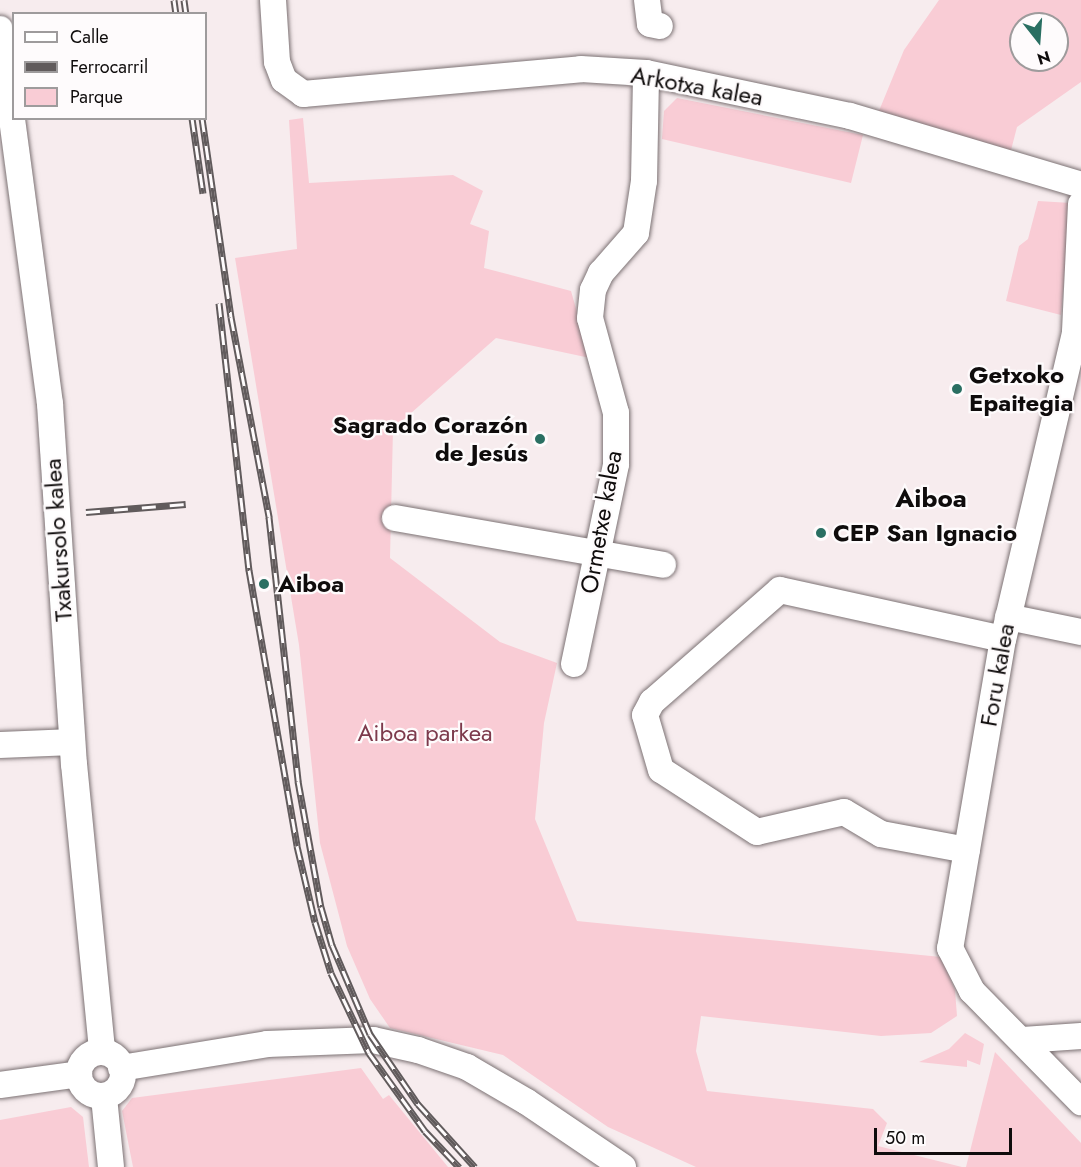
<!DOCTYPE html>
<meta charset="utf-8">
<style>
body{margin:0}
#map{position:relative;width:1081px;height:1167px;overflow:hidden;background:#f7ecee;font-family:Jost,sans-serif}
div>[style]{position:absolute}
[style*='--x']{left:calc(var(--x)*1px);top:calc(var(--y)*1px);width:calc(var(--w)*1px);rotate:calc(var(--a)*1deg)}
.green>*{inset:0;background:#f9ccd5}
.roads{filter:drop-shadow(0 0 2px #7c7274) drop-shadow(0 0 2px #7c7274)}
.minor>*{height:26px;margin:-13px;padding:0 13px;transform-origin:13px;border-radius:13px;background:#fff}
.minor>.ring{margin:-13px;padding:0;box-sizing:content-box;background:none;border:26px solid #fff;border-radius:50%}
.rail>*{height:7px;margin-top:-3.5px;transform-origin:0;background:repeating-linear-gradient(90deg,#fefbfc 0 14px,#615b5c 0 28px);box-sizing:border-box;border-block:2px solid #615b5c}
.dots>*{width:16px;height:16px;translate:-50% -50%;box-sizing:border-box;border:3px solid #fefbfc;border-radius:50%}
span{translate:-50% -50%;white-space:nowrap;text-align:center;line-height:1.15;-webkit-text-stroke:4.5px #fefbfc;paint-order:stroke}
.street-label{font-size:24px;color:#0f0c0c}
.poi-label{font-size:24px;color:#0f0c0c;font-weight:700}
.left{translate:0 -50%;text-align:left}
.right{translate:-100% -50%;text-align:right}
.park-label{font-size:24px;color:#7d3a4c}
.neighbourhood-label{font-size:26px;color:#0f0c0c;font-weight:700}
.legend{position:absolute;left:12px;top:12px;width:195px;height:108px;box-sizing:border-box;background:#fefbfc;border:2px solid #9e9b9c;margin:0;padding:8px 10px;list-style:none;font-size:18px;color:#0f0c0c}
.legend li{display:flex;align-items:center;gap:12px;height:30px}
.legend b{width:30px;border:2px solid #9e9b9c}
.north{position:absolute;left:1009px;top:12px;width:60px;height:60px;box-sizing:border-box;background:#fefbfc;border:2px solid #9e9b9c;border-radius:50%;rotate:163deg;font-size:16px;font-weight:700;line-height:24px;text-align:center;color:#0f0c0c}
.north::after{content:'';display:block;margin:auto;width:21px;height:27px;background:#2a6f62;clip-path:polygon(50% 0,100% 100%,50% 72%,0 100%)}
.scale{position:absolute;left:874px;top:1128px;width:138px;height:27px;box-sizing:border-box;border:3px solid #0f0c0c;border-top:0;padding-left:8px;font-size:18px;line-height:21px;white-space:nowrap;color:#0f0c0c;-webkit-text-stroke:4px #fefbfc;paint-order:stroke}
</style>
<div id="map">
<div class="green">
<div style="clip-path:polygon(evenodd,939px 0,1081px 0,1081px 82px,1017px 127px,1009px 158px,874px 123px,904px 50px,939px 0,1021px 24px,1057px 24px,1057px 60px,1021px 60px,1021px 24px)"></div>
<div style="clip-path:polygon(677px 98px,863px 135px,851px 183px,662px 139px,664px 111px)"></div>
<div style="clip-path:polygon(303px 118px,309px 183px,453px 175px,483px 191px,470px 224px,489px 231px,484px 268px,571px 291px,590px 358px,496px 338px,393px 429px,390px 558px,500px 642px,557px 663px,544px 723px,535px 819px,577px 921px,941px 957px,955px 990px,957px 1016px,931px 1033px,881px 1036px,701px 1016px,696px 1051px,707px 1091px,873px 1109px,887px 1123px,878px 1146px,962px 1167px,696px 1167px,608px 1127px,503px 1055px,390px 1028px,370px 999px,347px 946px,320px 843px,299px 645px,235px 258px,297px 249px,289px 120px)"></div>
<div style="clip-path:polygon(1038px 201px,1071px 203px,1061px 315px,1006px 301px,1019px 246px,1028px 239px)"></div>
<div style="clip-path:polygon(965px 1033px,984px 1044px,980px 1065px,967px 1060px,967px 1067px,919px 1062px,949px 1049px)"></div>
<div style="clip-path:polygon(995px 1052px,1081px 1143px,1081px 1167px,966px 1167px)"></div>
<div style="clip-path:polygon(361px 1068px,383px 1099px,389px 1095px,448px 1167px,133px 1167px,122px 1111px,132px 1098px)"></div>
<div style="clip-path:polygon(71px 1107px,83px 1117px,89px 1167px,0 1167px,0 1120px)"></div>
</div>
<div class="roads">
<div class="minor">
<div style="--x:273;--y:0;--w:62;--a:86.3"></div>
<div style="--x:277;--y:62;--w:19;--a:69"></div>
<div style="--x:284;--y:80;--w:24;--a:36"></div>
<div style="--x:303;--y:94;--w:279;--a:-5.1"></div>
<div style="--x:581;--y:69;--w:65;--a:3.5"></div>
<div style="--x:646;--y:73;--w:208;--a:11.9"></div>
<div style="--x:850;--y:116;--w:241;--a:16.6"></div>
<div style="--x:647;--y:0;--w:24;--a:83"></div>
<div style="--x:650;--y:24;--w:10;--a:11"></div>
<div style="--x:0;--y:29;--w:378;--a:82.4"></div>
<div style="--x:50;--y:404;--w:361;--a:86.2"></div>
<div style="--x:74;--y:764;--w:289;--a:84.4"></div>
<div style="--x:1081;--y:204;--w:129;--a:92.7"></div>
<div style="--x:1075;--y:333;--w:314;--a:103.2"></div>
<div style="--x:1003;--y:639;--w:314;--a:99.7"></div>
<div style="--x:950;--y:948;--w:48;--a:62.9"></div>
<div style="--x:972;--y:991;--w:156;--a:45.5"></div>
<div style="--x:395;--y:518;--w:272;--a:9.9"></div>
<div style="--x:1008;--y:617;--w:75;--a:11.6"></div>
<div style="--x:574;--y:664;--w:204;--a:-78.1"></div>
<div style="--x:616;--y:464;--w:51;--a:-90"></div>
<div style="--x:616;--y:413;--w:98;--a:-105.3"></div>
<div style="--x:590;--y:318;--w:28;--a:-84"></div>
<div style="--x:593;--y:290;--w:19;--a:-65"></div>
<div style="--x:601;--y:273;--w:53;--a:-48.8"></div>
<div style="--x:636;--y:233;--w:53;--a:-81.3"></div>
<div style="--x:644;--y:181;--w:108;--a:-88.9"></div>
<div style="--x:0;--y:745;--w:72;--a:-2.4"></div>
<div style="--x:967;--y:850;--w:87;--a:-169.5"></div>
<div style="--x:881;--y:834;--w:43;--a:-149.3"></div>
<div style="--x:844;--y:812;--w:89;--a:167.1"></div>
<div style="--x:757;--y:832;--w:114;--a:-147.1"></div>
<div style="--x:661;--y:770;--w:57;--a:-106.2"></div>
<div style="--x:645;--y:715;--w:15;--a:-62"></div>
<div style="--x:652;--y:702;--w:170;--a:-41.2"></div>
<div style="--x:780;--y:590;--w:228;--a:12.4"></div>
<div style="--x:1023;--y:1040;--w:58;--a:-3.9"></div>
<div class="ring" style="left:79px;top:1052px;width:18px;height:18px"></div>
<div style="--x:121;--y:1068;--w:148;--a:-9.3"></div>
<div style="--x:267;--y:1044;--w:106;--a:-2.2"></div>
<div style="--x:373;--y:1040;--w:46;--a:12.5"></div>
<div style="--x:418;--y:1050;--w:52;--a:19.1"></div>
<div style="--x:467;--y:1067;--w:69;--a:30.3"></div>
<div style="--x:527;--y:1102;--w:116;--a:34.1"></div>
<div style="--x:0;--y:1085;--w:80;--a:-7.9"></div>
<div style="--x:104;--y:1097;--w:70;--a:84.3"></div>
</div>
</div>
<div class="rail">
<div style="--x:174;--y:0;--w:14;--a:82"></div>
<div style="--x:184;--y:0;--w:14;--a:82"></div>
<div style="--x:192;--y:118;--w:76;--a:81.7"></div>
<div style="--x:202;--y:118;--w:201;--a:81.7"></div>
<div style="--x:231;--y:317;--w:204;--a:79.2"></div>
<div style="--x:269;--y:517;--w:266;--a:83.7"></div>
<div style="--x:298;--y:781;--w:128;--a:79.7"></div>
<div style="--x:321;--y:907;--w:40;--a:74"></div>
<div style="--x:332;--y:945;--w:97;--a:66.9"></div>
<div style="--x:370;--y:1034;--w:85;--a:55.6"></div>
<div style="--x:418;--y:1104;--w:85;--a:47.9"></div>
<div style="--x:219;--y:303;--w:269;--a:83.6"></div>
<div style="--x:249;--y:570;--w:280;--a:80.1"></div>
<div style="--x:297;--y:846;--w:78;--a:76.7"></div>
<div style="--x:315;--y:922;--w:53;--a:72.6"></div>
<div style="--x:331;--y:973;--w:89;--a:64.6"></div>
<div style="--x:369;--y:1053;--w:96;--a:54.3"></div>
<div style="--x:425;--y:1131;--w:50;--a:46.6"></div>
<div style="--x:86;--y:512;--w:100;--a:-4.6"></div>
</div>
<div class="dots">
<div style="left:957px;top:389px;background:#2a6f62"></div>
<div style="left:540px;top:439px;background:#2a6f62"></div>
<div style="left:821px;top:533px;background:#2a6f62"></div>
<div style="left:264px;top:584px;background:#2a6f62"></div>
</div>
<div class="street-label">
<span style="left:697px;top:86px;rotate:10deg">Arkotxa kalea</span>
<span style="left:601px;top:522px;rotate:-80deg">Ormetxe kalea</span>
<span style="left:58px;top:540px;rotate:-94deg">Txakursolo kalea</span>
<span style="left:997px;top:675px;rotate:-80deg">Foru kalea</span>
</div>
<div class="poi-label">
<span class="left" style="left:969px;top:389px">Getxoko<br>Epaitegia</span>
<span class="right" style="left:528px;top:439px">Sagrado Corazón<br>de Jesús</span>
<span class="left" style="left:833px;top:533px">CEP San Ignacio</span>
<span class="left" style="left:278px;top:584px">Aiboa</span>
</div>
<div class="park-label">
<span style="left:425px;top:733px">Aiboa parkea</span>
</div>
<div class="neighbourhood-label">
<span style="left:931px;top:499px">Aiboa</span>
</div>
<ul class="legend">
<li><b style="height:8px;background:#fff"></b>Calle</li>
<li><b style="height:8px;background:#615b5c"></b>Ferrocarril</li>
<li><b style="height:16px;background:#f9ccd5"></b>Parque</li>
</ul>
<div class="north">N</div>
<div class="scale">50 m</div>
</div>
